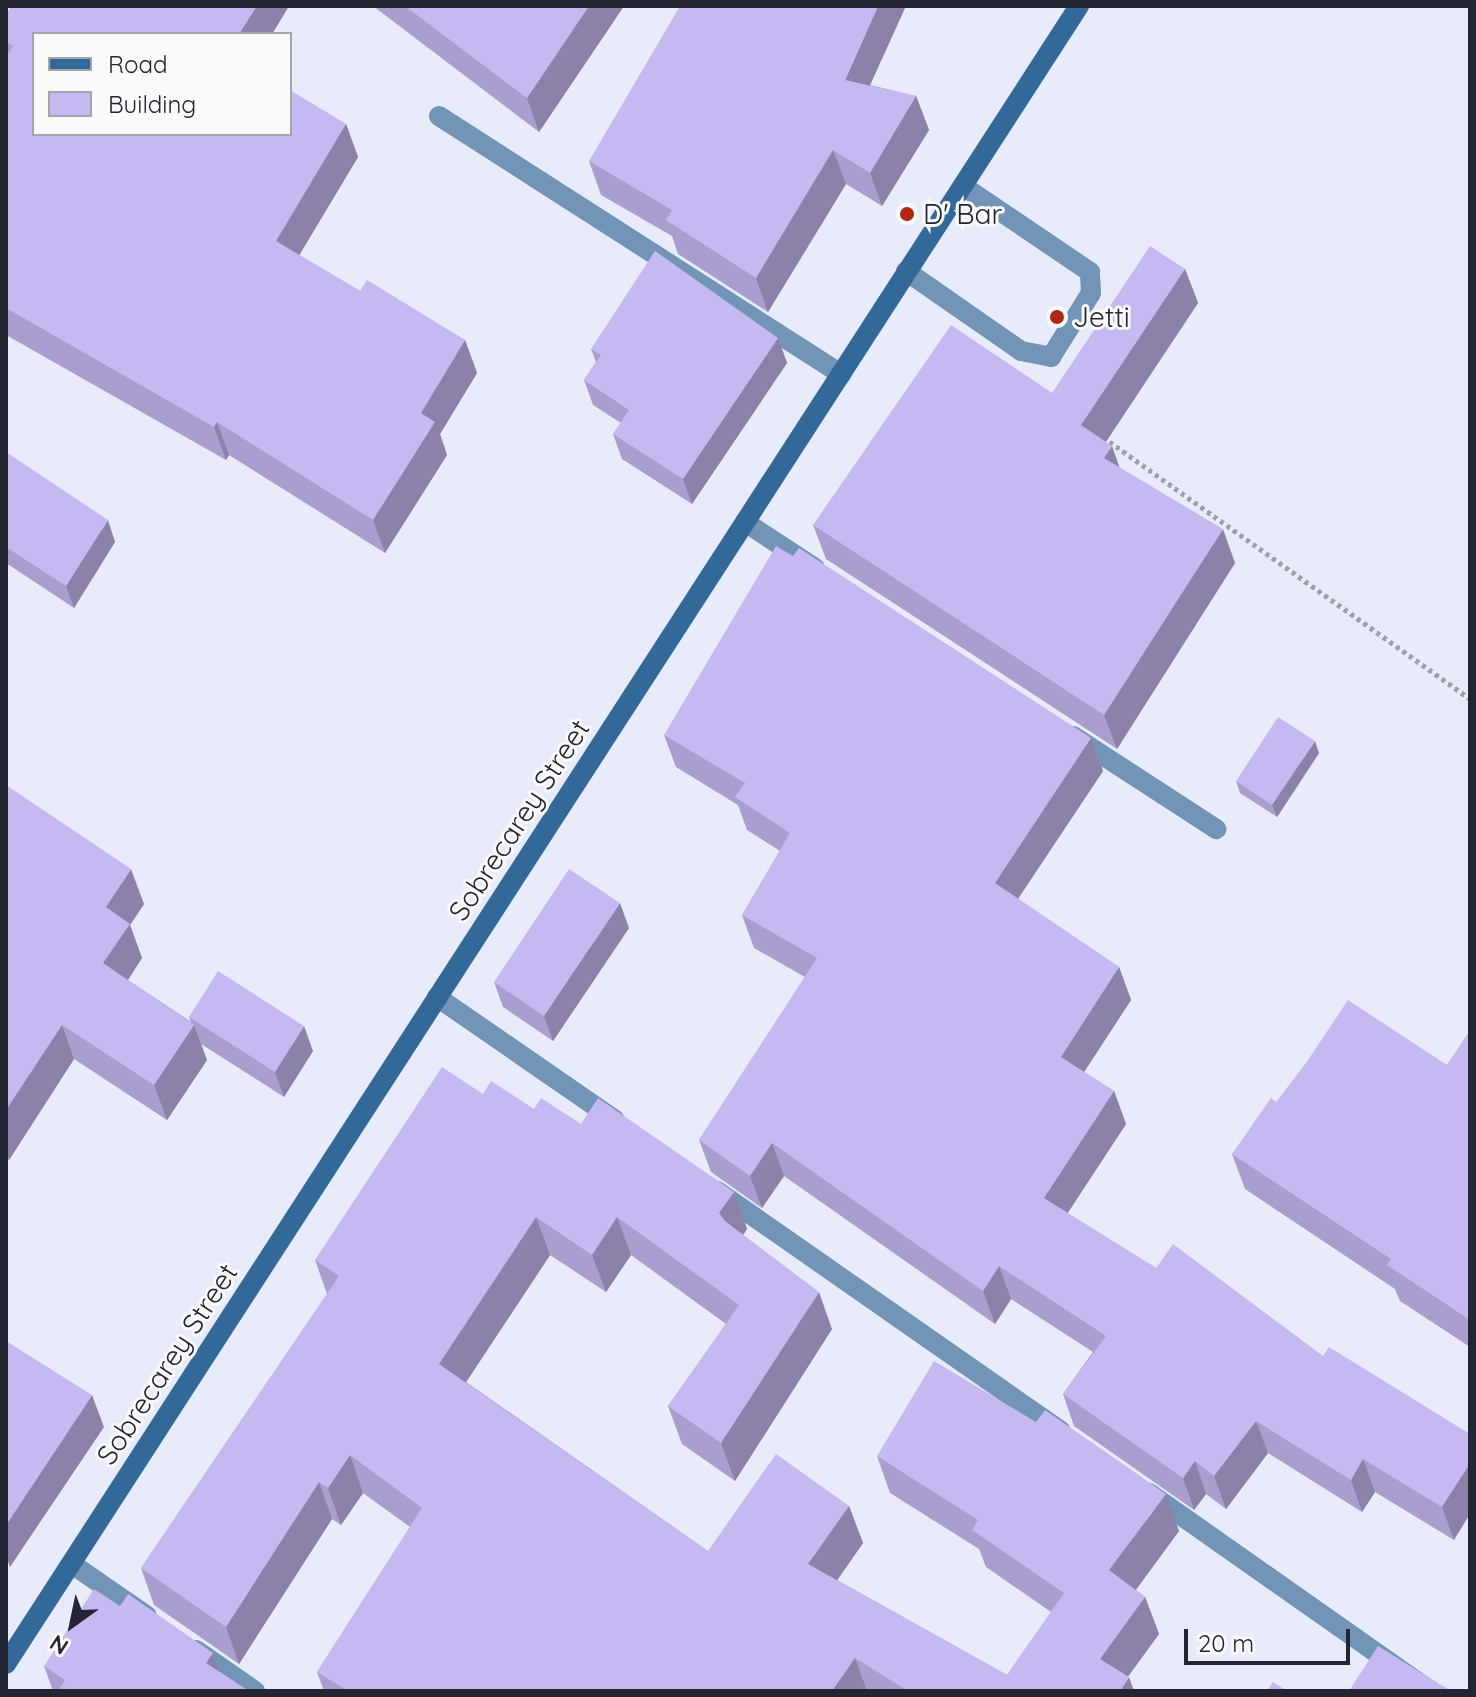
<!DOCTYPE html>
<style>
body{margin:0}
#map{position:relative;width:1476px;height:1697px;overflow:hidden;background:#e8ecfa;font-family:Quicksand,sans-serif}
div>[style]{position:absolute}
[style*='--x']{left:calc(var(--x)*1px);top:calc(var(--y)*1px);width:calc(var(--w)*1px);rotate:calc(var(--a)*1deg)}
.path>*{height:5px;margin-top:-2.5px;transform-origin:0;background:repeating-linear-gradient(90deg,#9da1ae 0 4px,transparent 0 8px)}
.service>*{height:20px;margin:-10px;padding:0 10px;transform-origin:10px;border-radius:10px;background:#7294b6}
.minor>*{height:20px;margin:-10px;padding:0 10px;transform-origin:10px;border-radius:10px;background:#7294b6}
.secondary>*{height:20px;margin:-10px;padding:0 10px;transform-origin:10px;border-radius:10px;background:#336999}
.wall>*{inset:0;background:#aa9ecf}
.shaded-wall>*{inset:0;background:#8b81a9}
.building>*{inset:0;background:#c6b8f1}
.dots>*{width:22px;height:22px;translate:-50% -50%;box-sizing:border-box;border:4px solid #fafafa;border-radius:50%}
span{translate:-50% -50%;white-space:nowrap;text-align:center;line-height:1.15;-webkit-text-stroke:6px #fafafa;paint-order:stroke}
.poi-label{font-size:28px;color:#222632}
.left{translate:0 -50%;text-align:left}
.street-label{font-size:28px;color:#222632}
.frame{position:absolute;inset:0;border:8px solid #222632;pointer-events:none}
.legend{position:absolute;left:32px;top:32px;width:260px;height:104px;box-sizing:border-box;background:#fafafa;border:2px solid #a4a5aa;margin:0;padding:10px 14px;list-style:none;font-size:24px;color:#222632}
.legend li{display:flex;align-items:center;gap:16px;height:40px}
.legend b{width:40px;border:2px solid #a4a5aa}
.north{position:absolute;left:32px;top:1585px;width:80px;height:80px;-webkit-text-stroke:6px #fafafa;paint-order:stroke;rotate:213deg;font-size:22px;font-weight:700;line-height:32px;text-align:center;color:#222632}
.north::after{content:'';display:block;margin:auto;width:28px;height:36px;background:#222632;clip-path:polygon(50% 0,100% 100%,50% 72%,0 100%)}
.scale{position:absolute;left:1184px;top:1629px;width:166px;height:36px;box-sizing:border-box;border:4px solid #222632;border-top:0;padding-left:10px;font-size:24px;line-height:28px;white-space:nowrap;color:#222632;-webkit-text-stroke:6px #fafafa;paint-order:stroke}
</style>
<div id="map">
<div class="path">
<div style="--x:1103;--y:437;--w:451;--a:35.5"></div>
</div>
<div class="service">
<div style="--x:439;--y:116;--w:478;--a:32.7"></div>
<div style="--x:906;--y:271;--w:140;--a:34.8"></div>
<div style="--x:1021;--y:351;--w:31;--a:11"></div>
<div style="--x:1051;--y:357;--w:75;--a:-58"></div>
<div style="--x:1091;--y:293;--w:21;--a:-93"></div>
<div style="--x:1090;--y:272;--w:153;--a:-145.9"></div>
<div style="--x:745;--y:522;--w:84;--a:33.3"></div>
<div style="--x:1073;--y:736;--w:171;--a:33"></div>
</div>
<div class="minor">
<div style="--x:437;--y:997;--w:216;--a:34.6"></div>
<div style="--x:717;--y:1191;--w:419;--a:34.9"></div>
<div style="--x:1149;--y:1493;--w:345;--a:35.1"></div>
<div style="--x:72;--y:1564;--w:91;--a:34.7"></div>
<div style="--x:196;--y:1650;--w:72;--a:34.8"></div>
</div>
<div class="secondary">
<div style="--x:6;--y:1664;--w:1975;--a:-57.09"></div>
</div>
<div class="wall">
<div style="clip-path:polygon(12px 6px,289px 6px,272px 34px,34px 34px,346px 124px,358px 157px,299px 255px,360px 291px,465px 340px,477px 373px,440px 434px,447px 455px,385px 553px,229px 455px,226px 460px,6px 335px,6px 14px)"></div>
<div style="clip-path:polygon(373px 6px,624px 6px,539px 132px)"></div>
<div style="clip-path:polygon(870px 85px,916px 96px,929px 130px,882px 206px,846px 184px,768px 312px,678px 254px,672px 236px,601px 195px,589px 161px)"></div>
<div style="clip-path:polygon(1185px 269px,1198px 303px,1105px 442px,1119px 467px,1235px 563px,1117px 749px,826px 559px,813px 525px,1052px 393px)"></div>
<div style="clip-path:polygon(778px 338px,787px 363px,692px 504px,622px 459px,613px 434px,621px 423px,593px 405px,584px 380px,596px 362px,591px 349px)"></div>
<div style="clip-path:polygon(6px 452px,115px 542px,74px 608px,6px 563px)"></div>
<div style="clip-path:polygon(664px 735px,1091px 738px,1103px 771px,1018px 899px,1119px 967px,1131px 1000px,1084px 1072px,1114px 1091px,1126px 1124px,1067px 1213px,1156px 1268px,1470px 1434px,1454px 1540px,1375px 1492px,1362px 1512px,1268px 1453px,1226px 1509px,1206px 1494px,1194px 1510px,1074px 1426px,1063px 1394px,1093px 1352px,1011px 1299px,995px 1324px,784px 1176px,762px 1208px,711px 1172px,699px 1140px,805px 977px,754px 948px,742px 915px,780px 851px,747px 830px,738px 805px,676px 767px)"></div>
<div style="clip-path:polygon(1319px 753px,1277px 817px,1240px 793px,1236px 781px)"></div>
<div style="clip-path:polygon(6px 785px,144px 904px,130px 925px,142px 958px,128px 980px,191px 1022px,189px 1017px,313px 1051px,284px 1097px,201px 1044px,207px 1060px,167px 1120px,74px 1059px,9px 1160px,6px 1158px)"></div>
<div style="clip-path:polygon(629px 928px,553px 1041px,503px 1007px,494px 982px)"></div>
<div style="clip-path:polygon(1470px 1031px,1470px 1347px,1400px 1301px,1395px 1289px,1245px 1189px,1232px 1154px,1276px 1102px,1447px 1065px)"></div>
<div style="clip-path:polygon(483px 1094px,581px 1124px,734px 1192px,747px 1229px,743px 1235px,832px 1329px,735px 1481px,682px 1444px,668px 1406px,726px 1324px,631px 1255px,606px 1292px,550px 1255px,466px 1382px,708px 1551px,849px 1506px,863px 1543px,837px 1580px,1007px 1675px,1051px 1612px,986px 1567px,979px 1549px,890px 1493px,877px 1456px,1179px 1531px,1136px 1590px,1145px 1597px,1159px 1634px,1128px 1677px,1120px 1691px,324px 1691px,317px 1672px,410px 1527px,363px 1493px,341px 1525px,332px 1519px,239px 1664px,154px 1605px,141px 1568px,327px 1294px,315px 1260px)"></div>
<div style="clip-path:polygon(120px 1606px,213px 1653px,220px 1672px,249px 1691px,53px 1691px,44px 1666px)"></div>
</div>
<div class="shaded-wall">
<div style="clip-path:polygon(257px 6px,289px 6px,272px 34px,239px 34px)"></div>
<div style="clip-path:polygon(589px 6px,624px 6px,539px 132px,527px 98px)"></div>
<div style="clip-path:polygon(878px 6px,906px 6px,857px 114px,845px 80px)"></div>
<div style="clip-path:polygon(916px 96px,929px 130px,882px 206px,870px 173px)"></div>
<div style="clip-path:polygon(346px 124px,358px 157px,288px 274px,276px 241px)"></div>
<div style="clip-path:polygon(833px 150px,846px 184px,768px 312px,756px 278px)"></div>
<div style="clip-path:polygon(1185px 269px,1198px 303px,1094px 460px,1081px 425px)"></div>
<div style="clip-path:polygon(778px 338px,787px 363px,692px 504px,683px 479px)"></div>
<div style="clip-path:polygon(465px 340px,477px 373px,440px 434px,447px 455px,385px 553px,373px 520px,421px 413px)"></div>
<div style="clip-path:polygon(217px 422px,229px 455px,226px 460px,214px 427px)"></div>
<div style="clip-path:polygon(1112px 446px,1124px 480px,1104px 458px)"></div>
<div style="clip-path:polygon(108px 520px,115px 542px,74px 608px,66px 586px)"></div>
<div style="clip-path:polygon(1223px 529px,1235px 563px,1117px 749px,1104px 715px)"></div>
<div style="clip-path:polygon(1091px 738px,1103px 771px,1007px 915px,995px 883px)"></div>
<div style="clip-path:polygon(1315px 741px,1319px 753px,1277px 817px,1272px 805px)"></div>
<div style="clip-path:polygon(131px 869px,144px 904px,130px 925px,142px 958px,116px 998px,103px 963px,106px 907px)"></div>
<div style="clip-path:polygon(620px 903px,629px 928px,553px 1041px,544px 1016px)"></div>
<div style="clip-path:polygon(1119px 967px,1131px 1000px,1073px 1089px,1061px 1057px)"></div>
<div style="clip-path:polygon(62px 1025px,74px 1059px,9px 1160px,6px 1151px,6px 1110px)"></div>
<div style="clip-path:polygon(194px 1025px,207px 1060px,167px 1120px,154px 1085px)"></div>
<div style="clip-path:polygon(304px 1026px,313px 1051px,284px 1097px,275px 1072px)"></div>
<div style="clip-path:polygon(1114px 1091px,1126px 1124px,1056px 1231px,1044px 1198px)"></div>
<div style="clip-path:polygon(772px 1143px,784px 1176px,762px 1208px,750px 1176px)"></div>
<div style="clip-path:polygon(734px 1192px,747px 1229px,733px 1250px,719px 1213px)"></div>
<div style="clip-path:polygon(536px 1217px,550px 1255px,453px 1402px,439px 1364px)"></div>
<div style="clip-path:polygon(617px 1217px,631px 1255px,606px 1292px,592px 1255px)"></div>
<div style="clip-path:polygon(999px 1266px,1011px 1299px,995px 1324px,983px 1291px)"></div>
<div style="clip-path:polygon(819px 1292px,832px 1329px,735px 1481px,721px 1443px)"></div>
<div style="clip-path:polygon(92px 1395px,104px 1427px,10px 1567px,6px 1556px,6px 1525px)"></div>
<div style="clip-path:polygon(1256px 1421px,1268px 1453px,1226px 1509px,1214px 1476px)"></div>
<div style="clip-path:polygon(350px 1455px,363px 1493px,341px 1525px,328px 1488px)"></div>
<div style="clip-path:polygon(1363px 1459px,1375px 1492px,1362px 1512px,1351px 1480px)"></div>
<div style="clip-path:polygon(1195px 1461px,1206px 1494px,1194px 1510px,1183px 1478px)"></div>
<div style="clip-path:polygon(1470px 1463px,1470px 1514px,1454px 1540px,1442px 1507px)"></div>
<div style="clip-path:polygon(319px 1482px,332px 1519px,239px 1664px,226px 1627px)"></div>
<div style="clip-path:polygon(1166px 1494px,1179px 1531px,1123px 1607px,1109px 1570px)"></div>
<div style="clip-path:polygon(849px 1506px,863px 1543px,822px 1602px,808px 1564px)"></div>
<div style="clip-path:polygon(1145px 1597px,1159px 1634px,1117px 1691px,1100px 1659px)"></div>
<div style="clip-path:polygon(213px 1653px,225px 1686px,206px 1663px)"></div>
<div style="clip-path:polygon(855px 1658px,867px 1691px,832px 1691px)"></div>
<div style="clip-path:polygon(1129px 1677px,1134px 1691px,1120px 1691px)"></div>
</div>
<div class="building">
<div style="clip-path:polygon(12px 6px,257px 6px,239px 34px,34px 34px,34px 134px,290px 134px,290px 90px,346px 124px,276px 241px,360px 291px,367px 280px,465px 340px,421px 413px,435px 422px,373px 520px,217px 422px,214px 427px,6px 308px,6px 57px,13px 46px,6px 42px,6px 14px)"></div>
<div style="clip-path:polygon(405px 6px,589px 6px,527px 98px)"></div>
<div style="clip-path:polygon(680px 6px,878px 6px,845px 80px,916px 96px,870px 173px,833px 150px,756px 278px,666px 220px,672px 210px,589px 161px)"></div>
<div style="clip-path:polygon(1150px 246px,1185px 269px,1081px 425px,1112px 446px,1104px 458px,1223px 529px,1104px 715px,813px 525px,951px 325px,1052px 393px)"></div>
<div style="clip-path:polygon(655px 251px,778px 338px,683px 479px,613px 434px,629px 410px,584px 380px,601px 355px,591px 349px)"></div>
<div style="clip-path:polygon(6px 452px,108px 520px,66px 586px,6px 547px)"></div>
<div style="clip-path:polygon(776px 546px,793px 556px,799px 548px,1091px 738px,995px 883px,1119px 967px,1061px 1057px,1114px 1091px,1044px 1198px,1156px 1268px,1173px 1244px,1323px 1356px,1329px 1347px,1470px 1434px,1470px 1463px,1442px 1507px,1363px 1459px,1351px 1480px,1256px 1421px,1214px 1476px,1195px 1461px,1183px 1478px,1063px 1394px,1106px 1336px,999px 1266px,983px 1291px,772px 1143px,750px 1176px,699px 1140px,817px 958px,742px 915px,790px 833px,735px 797px,745px 783px,664px 735px)"></div>
<div style="clip-path:polygon(1278px 717px,1315px 741px,1272px 805px,1236px 781px)"></div>
<div style="clip-path:polygon(6px 785px,131px 869px,106px 907px,130px 924px,103px 963px,194px 1025px,154px 1085px,62px 1025px,6px 1110px)"></div>
<div style="clip-path:polygon(569px 869px,620px 903px,544px 1016px,494px 982px)"></div>
<div style="clip-path:polygon(218px 971px,304px 1026px,275px 1072px,189px 1017px)"></div>
<div style="clip-path:polygon(1348px 1000px,1447px 1065px,1470px 1031px,1470px 1320px,1387px 1265px,1391px 1259px,1232px 1154px,1271px 1098px,1276px 1102px,1306px 1063px)"></div>
<div style="clip-path:polygon(442px 1067px,483px 1094px,491px 1081px,534px 1109px,541px 1098px,581px 1124px,598px 1098px,734px 1192px,719px 1213px,725px 1221px,819px 1292px,721px 1443px,668px 1406px,739px 1305px,617px 1217px,592px 1255px,536px 1217px,439px 1364px,708px 1551px,776px 1454px,849px 1506px,808px 1564px,1007px 1675px,1064px 1593px,972px 1530px,978px 1520px,877px 1456px,934px 1361px,1036px 1422px,1045px 1410px,1166px 1494px,1109px 1570px,1145px 1597px,1100px 1659px,1129px 1677px,1120px 1691px,908px 1691px,855px 1658px,832px 1691px,409px 1691px,407px 1690px,406px 1691px,348px 1691px,317px 1672px,422px 1508px,350px 1455px,328px 1488px,319px 1482px,226px 1627px,141px 1568px,339px 1276px,315px 1260px)"></div>
<div style="clip-path:polygon(6px 1341px,92px 1395px,6px 1525px)"></div>
<div style="clip-path:polygon(94px 1589px,120px 1606px,128px 1594px,213px 1653px,206px 1663px,249px 1691px,58px 1691px,65px 1680px,44px 1666px)"></div>
<div style="clip-path:polygon(1378px 1646px,1451px 1691px,1349px 1691px)"></div>
<div style="clip-path:polygon(1273px 1682px,1287px 1691px,1267px 1691px)"></div>
</div>
<div class="dots">
<div style="left:907px;top:214px;background:#b32513"></div>
<div style="left:1057px;top:317px;background:#b32513"></div>
</div>
<div class="poi-label">
<span class="left" style="left:923px;top:214px">D' Bar</span>
<span class="left" style="left:1073px;top:317px">Jetti</span>
</div>
<div class="street-label">
<span style="left:519px;top:820px;rotate:-57deg">Sobrecarey Street</span>
<span style="left:167px;top:1364px;rotate:-57deg">Sobrecarey Street</span>
</div>
<div class="frame"></div>
<ul class="legend">
<li><b style="height:10px;background:#336999"></b>Road</li>
<li><b style="height:22px;background:#c6b8f1"></b>Building</li>
</ul>
<div class="north">N</div>
<div class="scale">20 m</div>
</div>
